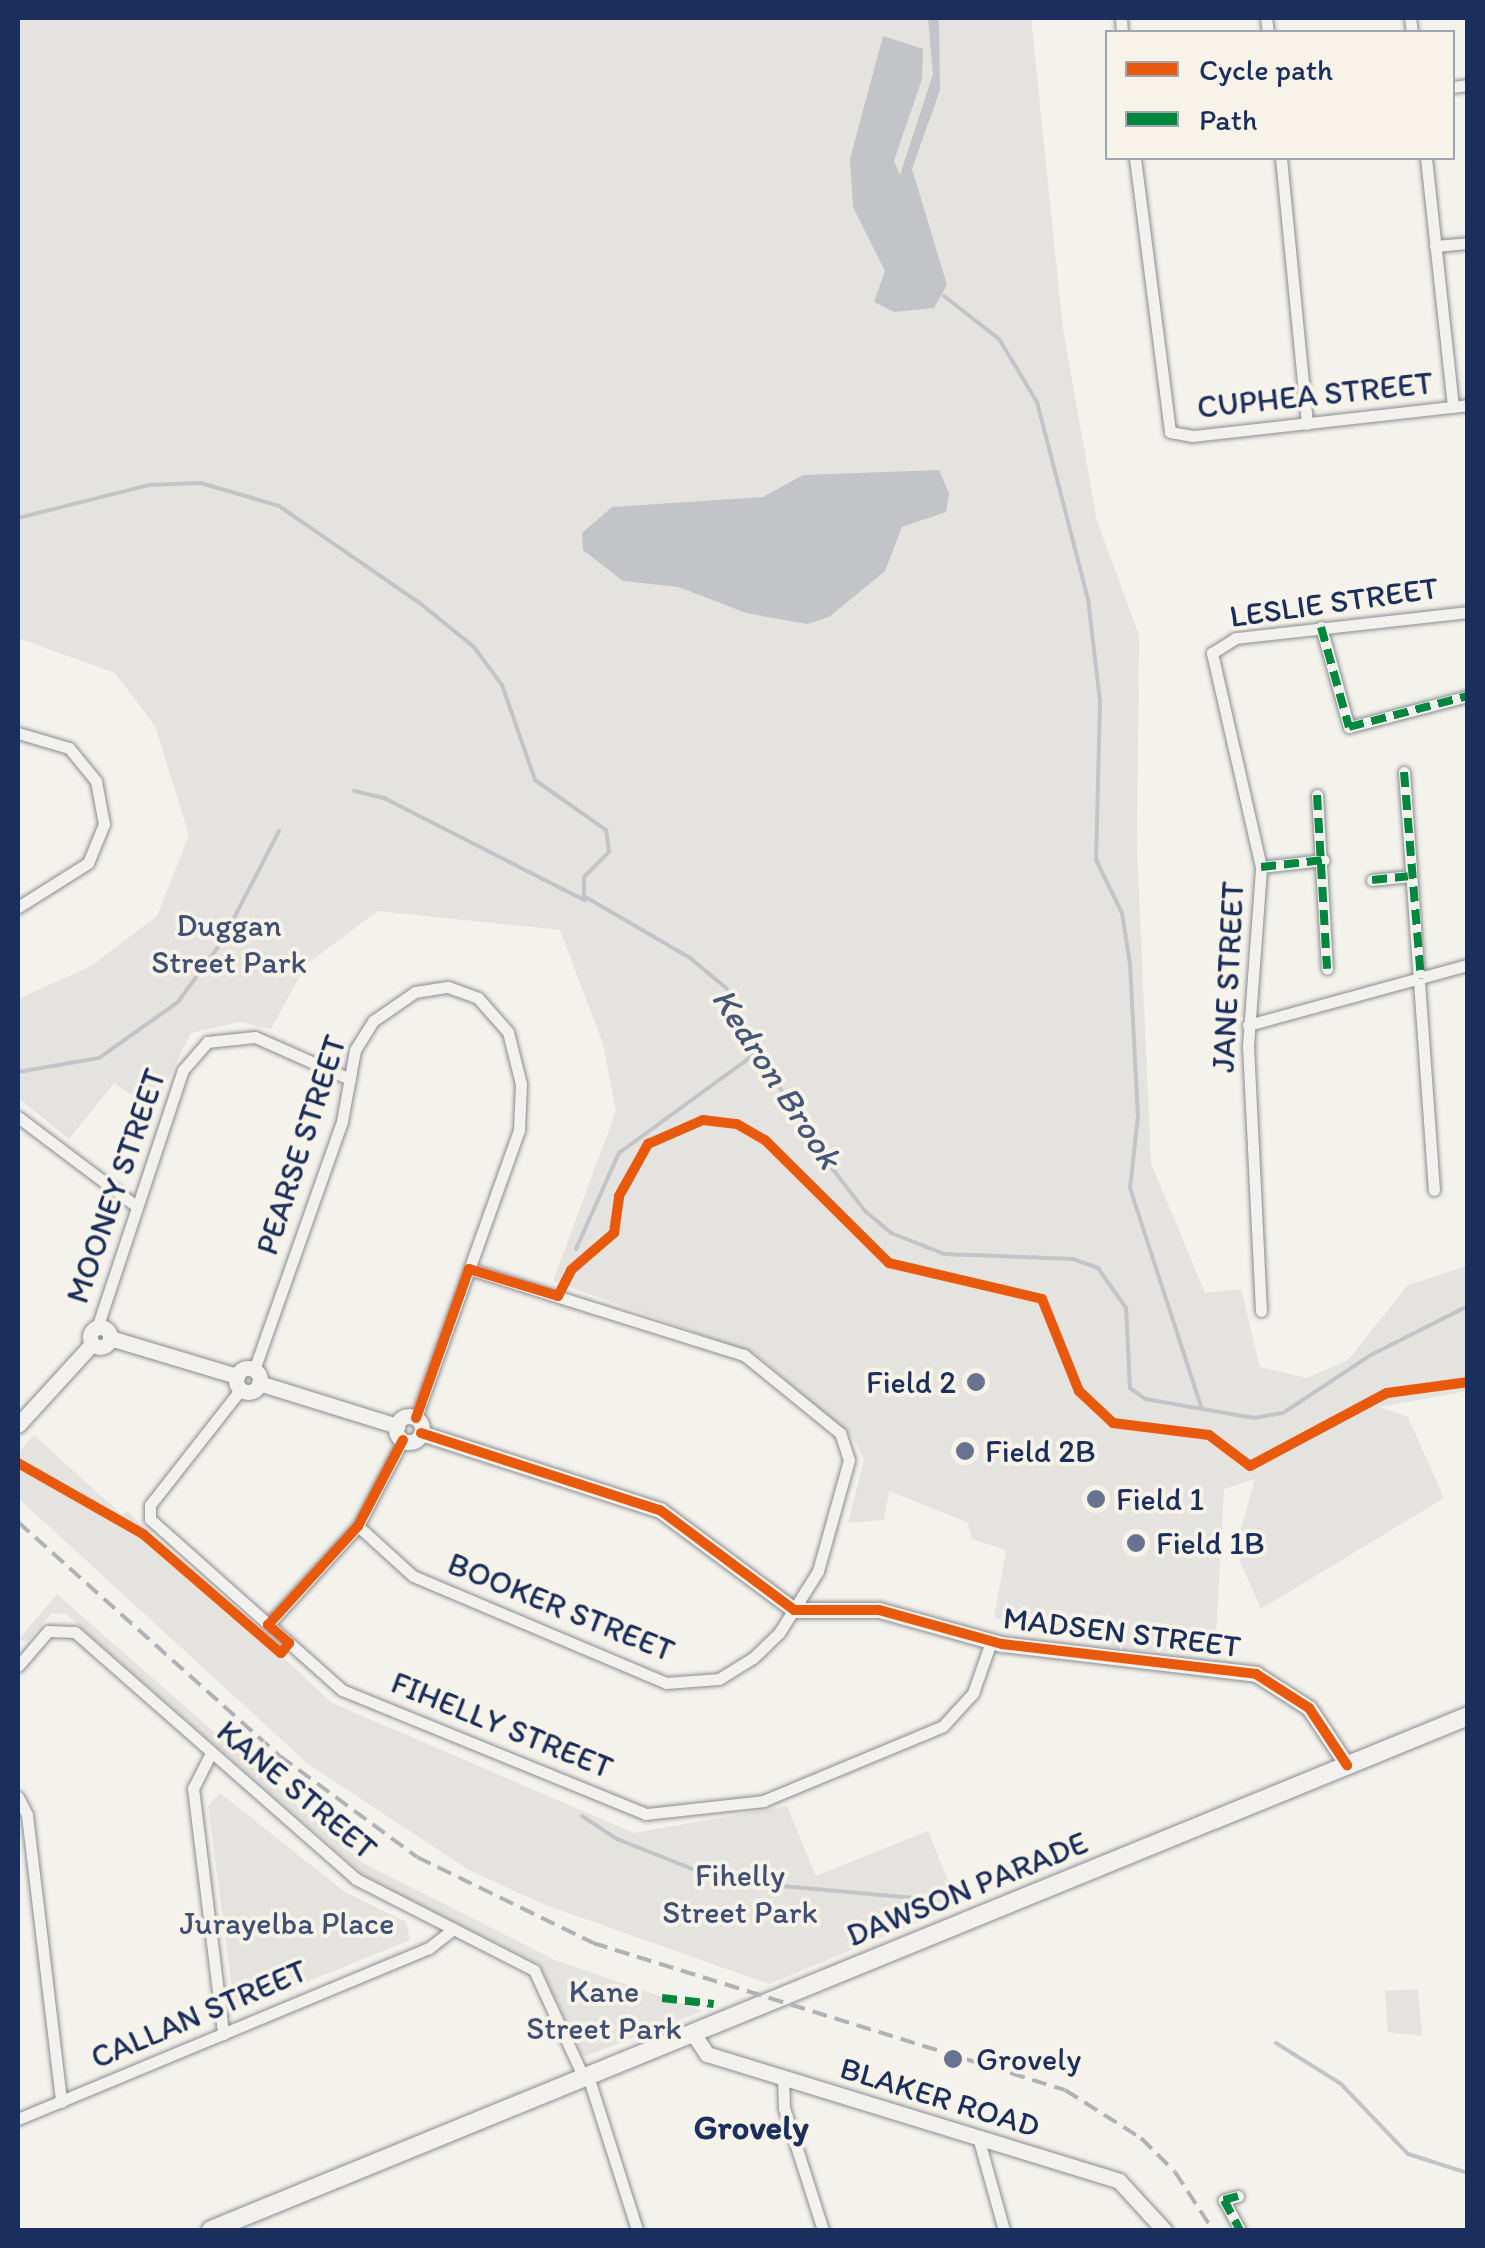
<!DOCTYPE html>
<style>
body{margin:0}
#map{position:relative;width:1485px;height:2248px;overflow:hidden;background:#f4f2ec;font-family:Itim,sans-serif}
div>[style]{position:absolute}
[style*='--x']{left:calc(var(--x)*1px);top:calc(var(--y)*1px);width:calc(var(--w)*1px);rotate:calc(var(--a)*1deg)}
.green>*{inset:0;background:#e4e3df}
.water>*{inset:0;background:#c2c4c8}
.stream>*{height:4px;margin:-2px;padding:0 2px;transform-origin:2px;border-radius:2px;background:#c2c4c8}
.roads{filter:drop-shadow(0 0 2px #898c92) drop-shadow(0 0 2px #898c92)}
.minor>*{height:11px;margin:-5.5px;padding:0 5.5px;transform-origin:5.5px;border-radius:5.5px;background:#f2f1ed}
.tertiary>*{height:15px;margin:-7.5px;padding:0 7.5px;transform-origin:7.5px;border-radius:7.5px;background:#f2f1ed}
.tertiary>.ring{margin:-7.5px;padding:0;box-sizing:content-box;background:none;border:15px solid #f2f1ed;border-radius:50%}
.primary>*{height:18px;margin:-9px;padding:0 9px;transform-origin:9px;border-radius:9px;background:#f2f1ed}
.rail>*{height:4px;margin-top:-2px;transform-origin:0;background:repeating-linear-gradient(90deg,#b1b2b5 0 15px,transparent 0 23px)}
.quiet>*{height:8px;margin-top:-4px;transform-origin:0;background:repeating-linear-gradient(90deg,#00873e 0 15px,transparent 0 23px)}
.cycleway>*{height:10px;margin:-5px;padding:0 5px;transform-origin:5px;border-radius:5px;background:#e8590c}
.dots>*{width:28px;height:28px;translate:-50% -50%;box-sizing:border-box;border:5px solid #f7f3e8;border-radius:50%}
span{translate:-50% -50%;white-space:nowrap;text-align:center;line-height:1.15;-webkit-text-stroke:8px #f7f3e8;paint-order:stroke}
.street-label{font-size:32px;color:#1b2f5e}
.park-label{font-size:32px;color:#415076}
.poi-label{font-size:32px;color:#1b2f5e}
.right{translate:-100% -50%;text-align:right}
.left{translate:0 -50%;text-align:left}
.water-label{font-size:35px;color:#465679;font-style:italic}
.neighbourhood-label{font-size:35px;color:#1b2f5e;font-weight:700}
.frame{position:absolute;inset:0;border:20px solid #1b2f5e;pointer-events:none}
.legend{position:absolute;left:1105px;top:30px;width:350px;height:130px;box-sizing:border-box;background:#f7f3e8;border:2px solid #9fa5b1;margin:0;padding:12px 18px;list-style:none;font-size:30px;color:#1b2f5e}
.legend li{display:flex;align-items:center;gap:20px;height:50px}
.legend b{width:50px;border:2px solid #9fa5b1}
</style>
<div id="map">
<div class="green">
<div style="clip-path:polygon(18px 18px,1031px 18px,1063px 329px,1097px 521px,1139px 635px,1137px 849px,1151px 1163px,1205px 1293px,1241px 1289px,1260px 1367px,1307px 1378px,1348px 1360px,1408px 1285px,1467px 1266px,1467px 1391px,1380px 1407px,1408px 1417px,1444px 1498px,1261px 1609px,1235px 1550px,1255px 1479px,1224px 1489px,1215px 1654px,1123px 1649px,994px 1618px,1006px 1550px,972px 1539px,967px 1522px,889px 1491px,884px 1520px,848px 1523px,864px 1459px,853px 1438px,756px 1354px,553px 1281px,616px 1111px,603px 1044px,560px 930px,378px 911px,306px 965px,271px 1029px,239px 1022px,191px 1033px,153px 1110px,114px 1083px,69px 1139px,18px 1098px,18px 999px,91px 966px,157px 916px,189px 835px,155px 726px,115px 673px,18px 638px)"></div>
<div style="clip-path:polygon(34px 1435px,122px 1515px,127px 1511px,332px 1703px,634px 1833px,787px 1806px,816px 1876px,928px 1831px,958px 1906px,769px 1984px,543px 1904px,469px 1870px,308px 1764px,18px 1498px,18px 1453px)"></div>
<div style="clip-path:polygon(57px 1594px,363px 1863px,555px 1960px,703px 2011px,583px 2057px,539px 1964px,366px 1877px,66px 1614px,52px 1613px,27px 1641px,18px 1640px)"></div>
<div style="clip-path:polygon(220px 1793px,345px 1892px,406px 1922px,410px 1940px,240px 2009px,234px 2004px,208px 1806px)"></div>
<div style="clip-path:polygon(1418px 1989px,1422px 2036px,1388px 2032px,1385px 1991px)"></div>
</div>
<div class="water">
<div style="clip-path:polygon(928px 18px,939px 18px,940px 90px,912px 169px,947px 285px,934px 308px,894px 312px,874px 302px,885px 271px,853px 207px,850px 159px,883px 36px,923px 49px,922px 79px,894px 161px,900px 175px,933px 74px)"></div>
<div style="clip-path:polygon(939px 470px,949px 493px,946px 512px,902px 527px,885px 571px,829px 617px,807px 624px,746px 613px,679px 587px,623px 581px,583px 550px,582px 533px,612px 507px,763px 497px,803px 475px)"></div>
</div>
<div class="stream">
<div style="--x:944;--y:296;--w:70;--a:38"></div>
<div style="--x:999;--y:339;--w:74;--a:58.9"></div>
<div style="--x:1037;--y:402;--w:203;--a:75.5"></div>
<div style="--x:1088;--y:599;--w:103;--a:83.3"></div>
<div style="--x:1100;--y:701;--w:159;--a:91.4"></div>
<div style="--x:1096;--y:860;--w:59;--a:63.9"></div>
<div style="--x:1122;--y:913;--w:52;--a:81.1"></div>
<div style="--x:1130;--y:964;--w:152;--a:87"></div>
<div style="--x:1138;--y:1116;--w:72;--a:96.3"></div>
<div style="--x:1130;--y:1188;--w:230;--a:72"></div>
<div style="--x:18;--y:518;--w:135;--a:-14.1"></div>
<div style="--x:149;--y:485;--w:52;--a:-2.2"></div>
<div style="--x:201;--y:483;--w:81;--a:16.4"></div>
<div style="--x:279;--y:506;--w:173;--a:34.6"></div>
<div style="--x:421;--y:604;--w:68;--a:39.1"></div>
<div style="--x:474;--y:647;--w:47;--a:53.6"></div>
<div style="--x:502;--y:685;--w:101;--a:70.8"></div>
<div style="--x:535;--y:780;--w:87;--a:35.2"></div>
<div style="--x:606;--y:830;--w:22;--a:82"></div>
<div style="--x:609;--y:852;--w:35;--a:135"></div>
<div style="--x:584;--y:877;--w:19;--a:90"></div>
<div style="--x:584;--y:896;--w:123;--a:30.3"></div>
<div style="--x:690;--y:958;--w:47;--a:39.8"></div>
<div style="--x:726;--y:988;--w:164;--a:61.6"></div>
<div style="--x:804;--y:1132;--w:100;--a:52.3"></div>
<div style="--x:865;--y:1211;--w:34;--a:40"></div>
<div style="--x:891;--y:1233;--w:57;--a:21.6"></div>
<div style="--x:944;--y:1254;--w:129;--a:2.2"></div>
<div style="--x:1073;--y:1259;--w:27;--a:20"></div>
<div style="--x:1098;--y:1268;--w:49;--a:55"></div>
<div style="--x:1126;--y:1308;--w:80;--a:87.1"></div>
<div style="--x:1130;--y:1388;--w:19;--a:36"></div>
<div style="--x:1145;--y:1399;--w:111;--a:9.9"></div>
<div style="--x:1254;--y:1418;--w:29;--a:-10"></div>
<div style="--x:1283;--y:1413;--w:105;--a:-33.4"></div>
<div style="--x:1371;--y:1355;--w:109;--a:-26.8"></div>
<div style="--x:354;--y:791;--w:31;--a:13"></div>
<div style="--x:384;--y:798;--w:225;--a:27"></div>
<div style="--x:18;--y:1072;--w:82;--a:-9.8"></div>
<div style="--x:99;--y:1058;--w:97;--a:-35.3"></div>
<div style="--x:178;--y:1002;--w:73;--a:-53.9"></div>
<div style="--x:221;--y:943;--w:126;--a:-62.6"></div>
<div style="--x:576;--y:1249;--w:105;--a:-65.9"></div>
<div style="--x:619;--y:1153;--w:175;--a:-36.1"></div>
<div style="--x:582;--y:1816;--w:42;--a:33.3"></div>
<div style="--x:617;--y:1839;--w:116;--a:21.7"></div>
<div style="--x:736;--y:1882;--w:190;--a:5.1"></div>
<div style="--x:1276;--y:2043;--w:77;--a:32.2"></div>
<div style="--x:1341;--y:2084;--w:97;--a:46.3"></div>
<div style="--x:1408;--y:2154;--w:63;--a:17.6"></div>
</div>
<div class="roads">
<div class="minor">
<div style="--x:1121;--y:18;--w:14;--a:86"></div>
<div style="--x:1266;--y:18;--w:14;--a:82"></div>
<div style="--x:1410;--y:18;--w:14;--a:82"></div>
<div style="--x:1452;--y:87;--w:16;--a:-7"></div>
<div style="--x:1135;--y:158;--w:276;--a:82.7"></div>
<div style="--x:1170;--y:432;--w:23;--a:10"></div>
<div style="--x:1193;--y:436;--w:277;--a:-6.4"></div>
<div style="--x:1281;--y:158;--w:267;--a:84.4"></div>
<div style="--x:1426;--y:158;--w:250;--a:83.8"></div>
<div style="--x:1435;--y:246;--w:33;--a:-5"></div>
<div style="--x:1321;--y:627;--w:104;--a:74.4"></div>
<div style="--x:1349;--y:727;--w:123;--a:-14.6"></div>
<div style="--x:18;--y:733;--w:53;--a:16.4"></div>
<div style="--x:69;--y:748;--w:43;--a:50.7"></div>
<div style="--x:96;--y:781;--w:44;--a:79.5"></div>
<div style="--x:104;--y:824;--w:42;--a:112.3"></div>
<div style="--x:88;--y:863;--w:83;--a:147.8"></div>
<div style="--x:1404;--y:772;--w:419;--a:85.9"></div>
<div style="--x:1317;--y:795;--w:174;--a:86.7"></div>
<div style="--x:1261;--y:867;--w:63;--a:-6.3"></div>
<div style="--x:1372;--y:880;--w:36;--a:-6"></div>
<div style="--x:1248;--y:1025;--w:228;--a:-15.3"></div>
<div style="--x:18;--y:1117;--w:148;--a:37"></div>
<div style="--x:1261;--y:1311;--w:265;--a:-92.8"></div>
<div style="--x:1248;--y:1046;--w:179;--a:-85.8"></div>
<div style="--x:1261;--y:867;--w:220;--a:-102.9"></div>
<div style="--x:1212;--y:653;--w:28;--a:-32"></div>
<div style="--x:1236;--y:638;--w:233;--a:-6.4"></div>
<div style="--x:97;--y:1328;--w:272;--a:-71.6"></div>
<div style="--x:183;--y:1070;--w:37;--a:-49"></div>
<div style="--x:207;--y:1042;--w:48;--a:-5.9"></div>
<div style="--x:255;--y:1037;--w:104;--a:23.9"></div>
<div style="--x:254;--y:1370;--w:264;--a:-70.5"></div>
<div style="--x:342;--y:1121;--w:72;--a:-79.6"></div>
<div style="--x:355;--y:1050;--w:34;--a:-58"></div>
<div style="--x:373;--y:1021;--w:51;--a:-34.6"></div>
<div style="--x:415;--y:992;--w:33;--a:-9"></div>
<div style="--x:448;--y:987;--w:32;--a:20"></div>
<div style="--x:478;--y:998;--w:45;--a:48.6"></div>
<div style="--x:508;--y:1032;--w:54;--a:76"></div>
<div style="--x:521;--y:1084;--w:46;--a:92.5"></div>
<div style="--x:519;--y:1130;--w:306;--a:109.7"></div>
<div style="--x:241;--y:1389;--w:147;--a:128.1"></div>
<div style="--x:150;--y:1505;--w:14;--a:90"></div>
<div style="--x:150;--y:1519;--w:257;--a:41.7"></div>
<div style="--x:342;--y:1690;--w:328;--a:22.2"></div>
<div style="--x:646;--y:1814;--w:118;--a:-6.3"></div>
<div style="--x:763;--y:1801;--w:195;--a:-22.6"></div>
<div style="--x:943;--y:1726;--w:45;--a:-47.7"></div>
<div style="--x:973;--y:1693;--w:54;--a:-70.6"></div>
<div style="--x:358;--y:1526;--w:74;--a:42.3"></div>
<div style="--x:413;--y:1576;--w:275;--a:22.9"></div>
<div style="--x:666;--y:1683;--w:53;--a:-4.3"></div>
<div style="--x:719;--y:1679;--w:40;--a:-32"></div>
<div style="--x:753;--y:1658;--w:36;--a:-44"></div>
<div style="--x:779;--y:1633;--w:73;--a:-57.8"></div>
<div style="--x:818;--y:1571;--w:115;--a:-74.4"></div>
<div style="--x:849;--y:1460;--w:28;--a:-108"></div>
<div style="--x:840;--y:1433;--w:124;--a:-140.9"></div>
<div style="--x:744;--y:1355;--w:288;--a:-162.6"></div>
<div style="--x:268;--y:1625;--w:134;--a:-47.7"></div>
<div style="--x:358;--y:1526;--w:97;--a:-62.4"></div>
<div style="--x:18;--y:1666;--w:46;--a:-49.4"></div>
<div style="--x:48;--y:1631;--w:27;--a:2"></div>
<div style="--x:75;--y:1632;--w:374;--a:41.3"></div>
<div style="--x:356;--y:1879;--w:200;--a:27.1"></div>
<div style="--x:534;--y:1970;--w:119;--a:65.2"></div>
<div style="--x:210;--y:1755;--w:37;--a:117"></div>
<div style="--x:193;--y:1788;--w:248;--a:83"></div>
<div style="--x:18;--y:1797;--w:20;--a:63"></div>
<div style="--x:27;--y:1815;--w:289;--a:83.2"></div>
<div style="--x:588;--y:2076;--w:162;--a:72.3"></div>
<div style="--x:783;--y:2078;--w:30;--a:88"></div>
<div style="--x:784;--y:2108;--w:128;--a:72.3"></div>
<div style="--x:18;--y:2119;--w:445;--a:-22.6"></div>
<div style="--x:429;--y:1948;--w:31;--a:-38"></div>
<div style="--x:978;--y:2137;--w:97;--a:74.4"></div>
<div style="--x:1238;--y:2196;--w:15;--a:164"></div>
<div style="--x:1224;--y:2200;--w:34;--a:62"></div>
</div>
<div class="tertiary">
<div class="ring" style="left:90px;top:1327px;width:5px;height:5px"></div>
<div style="--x:110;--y:1338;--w:133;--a:16.7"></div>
<div class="ring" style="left:236px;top:1368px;width:9px;height:9px"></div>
<div style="--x:259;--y:1383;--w:145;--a:17.3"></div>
<div class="ring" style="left:396px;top:1416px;width:11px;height:11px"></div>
<div style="--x:18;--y:1425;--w:110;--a:-47.6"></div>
<div style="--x:421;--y:1433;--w:251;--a:17.9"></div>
<div style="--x:660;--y:1510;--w:167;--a:36.7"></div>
<div style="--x:794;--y:1610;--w:85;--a:0"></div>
<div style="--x:879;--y:1610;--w:128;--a:15.5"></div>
<div style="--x:1002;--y:1644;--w:256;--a:6.7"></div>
<div style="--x:1256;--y:1674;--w:63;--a:32.7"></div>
<div style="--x:1309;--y:1708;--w:69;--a:56.3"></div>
<div style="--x:692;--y:2032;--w:27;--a:56"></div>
<div style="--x:707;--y:2054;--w:431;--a:17.1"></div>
<div style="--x:1119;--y:2181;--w:67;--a:47.4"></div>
</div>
<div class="primary">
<div style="--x:211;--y:2230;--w:1358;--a:-22.24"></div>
</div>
</div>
<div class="rail">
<div style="--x:18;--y:1522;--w:351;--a:41.8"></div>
<div style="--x:280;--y:1756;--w:170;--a:36.4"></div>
<div style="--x:417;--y:1857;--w:196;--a:26"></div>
<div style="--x:593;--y:1943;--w:494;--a:17.3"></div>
<div style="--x:1065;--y:2090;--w:90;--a:32.3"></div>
<div style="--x:1141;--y:2138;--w:48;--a:45"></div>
<div style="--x:1175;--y:2172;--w:69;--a:56.8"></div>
</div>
<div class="quiet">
<div style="--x:1321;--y:627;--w:104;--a:74.4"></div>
<div style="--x:1349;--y:727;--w:123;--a:-14.6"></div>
<div style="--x:1404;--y:772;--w:207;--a:85.3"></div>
<div style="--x:1317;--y:795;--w:174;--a:86.7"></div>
<div style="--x:1261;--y:867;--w:63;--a:-6.3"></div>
<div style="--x:1372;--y:880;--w:36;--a:-6"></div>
<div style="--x:662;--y:1998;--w:52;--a:6.6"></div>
<div style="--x:1238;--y:2196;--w:15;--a:164"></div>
<div style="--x:1224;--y:2200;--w:34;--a:62"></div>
</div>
<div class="cycleway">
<div style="--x:416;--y:1418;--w:158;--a:-70.4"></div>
<div style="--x:469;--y:1269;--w:93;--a:16.9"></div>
<div style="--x:558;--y:1296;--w:29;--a:-63"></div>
<div style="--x:571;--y:1270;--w:57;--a:-40.7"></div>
<div style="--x:614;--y:1233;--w:37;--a:-82"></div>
<div style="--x:619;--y:1196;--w:60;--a:-60.9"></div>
<div style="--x:648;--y:1144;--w:60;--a:-23.6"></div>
<div style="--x:703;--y:1120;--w:34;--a:7"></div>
<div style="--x:737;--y:1124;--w:32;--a:30"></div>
<div style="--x:765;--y:1140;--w:175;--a:44.8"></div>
<div style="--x:889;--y:1263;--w:157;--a:13.2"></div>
<div style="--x:1042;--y:1299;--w:99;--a:68.1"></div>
<div style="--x:1079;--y:1391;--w:47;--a:43.3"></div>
<div style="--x:1113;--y:1423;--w:97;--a:7.1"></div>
<div style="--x:1209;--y:1435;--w:51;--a:37.1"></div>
<div style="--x:1250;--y:1466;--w:155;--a:-28.1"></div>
<div style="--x:1387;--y:1393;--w:82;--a:-7.7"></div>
<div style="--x:421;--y:1433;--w:251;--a:17.9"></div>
<div style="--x:660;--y:1510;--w:167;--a:36.7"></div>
<div style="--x:794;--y:1610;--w:85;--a:0"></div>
<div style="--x:879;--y:1610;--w:128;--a:15.5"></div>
<div style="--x:1002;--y:1644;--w:256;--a:6.7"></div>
<div style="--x:1256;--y:1674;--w:63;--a:32.7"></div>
<div style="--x:1309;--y:1708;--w:69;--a:56.3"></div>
<div style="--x:18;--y:1463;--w:144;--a:29.6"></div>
<div style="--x:143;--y:1534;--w:182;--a:40.8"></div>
<div style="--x:281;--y:1653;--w:13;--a:-51"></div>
<div style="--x:289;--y:1643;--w:28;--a:-139"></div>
<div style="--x:268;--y:1625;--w:134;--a:-47.7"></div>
<div style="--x:358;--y:1526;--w:97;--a:-62.4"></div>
</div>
<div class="dots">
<div style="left:976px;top:1382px;background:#677390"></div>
<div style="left:965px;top:1451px;background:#677390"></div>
<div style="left:1096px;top:1499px;background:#677390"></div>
<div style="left:1136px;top:1543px;background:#677390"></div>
<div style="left:953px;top:2059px;background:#677390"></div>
</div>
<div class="street-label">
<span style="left:1315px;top:395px;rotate:-6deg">CUPHEA STREET</span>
<span style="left:1334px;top:602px;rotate:-8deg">LESLIE STREET</span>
<span style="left:1228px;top:977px;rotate:-87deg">JANE STREET</span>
<span style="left:301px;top:1145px;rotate:-72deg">PEARSE STREET</span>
<span style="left:116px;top:1186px;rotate:-71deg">MOONEY STREET</span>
<span style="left:561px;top:1607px;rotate:22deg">BOOKER STREET</span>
<span style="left:1122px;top:1632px;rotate:7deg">MADSEN STREET</span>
<span style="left:502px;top:1725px;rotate:22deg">FIHELLY STREET</span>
<span style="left:297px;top:1790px;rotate:40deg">KANE STREET</span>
<span style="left:967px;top:1889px;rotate:-22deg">DAWSON PARADE</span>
<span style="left:199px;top:2014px;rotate:-23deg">CALLAN STREET</span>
<span style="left:940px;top:2097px;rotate:17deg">BLAKER ROAD</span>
</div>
<div class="park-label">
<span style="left:229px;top:944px">Duggan<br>Street Park</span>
<span style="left:740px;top:1894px">Fihelly<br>Street Park</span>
<span style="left:287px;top:1923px">Jurayelba Place</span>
<span style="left:604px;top:2010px">Kane<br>Street Park</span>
</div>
<div class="poi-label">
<span class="right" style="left:956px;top:1382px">Field 2</span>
<span class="left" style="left:985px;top:1451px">Field 2B</span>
<span class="left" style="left:1116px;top:1499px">Field 1</span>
<span class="left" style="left:1156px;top:1543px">Field 1B</span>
<span class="left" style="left:976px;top:2059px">Grovely</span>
</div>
<div class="water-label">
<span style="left:777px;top:1078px;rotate:57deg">Kedron Brook</span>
</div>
<div class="neighbourhood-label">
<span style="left:751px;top:2127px">Grovely</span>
</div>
<div class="frame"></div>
<ul class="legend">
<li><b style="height:12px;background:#e8590c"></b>Cycle path</li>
<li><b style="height:12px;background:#00873e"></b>Path</li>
</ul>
</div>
